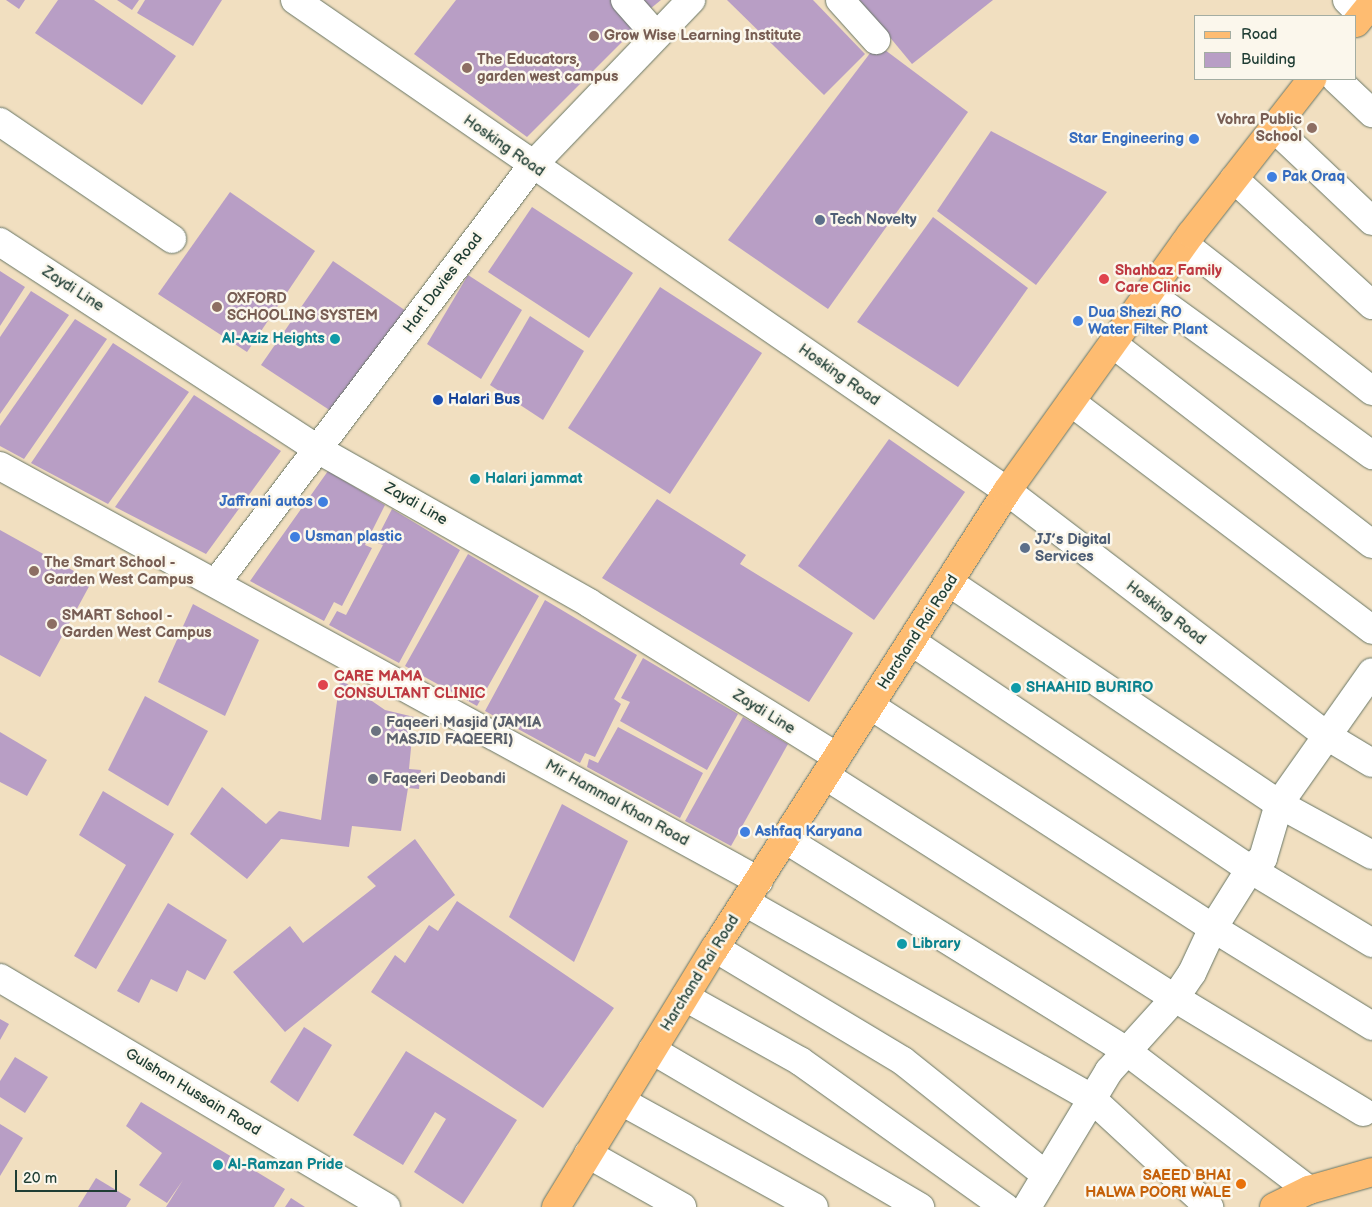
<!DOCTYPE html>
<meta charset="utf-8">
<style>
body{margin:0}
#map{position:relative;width:1372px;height:1207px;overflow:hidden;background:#f1dfc0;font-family:"Balsamiq Sans",sans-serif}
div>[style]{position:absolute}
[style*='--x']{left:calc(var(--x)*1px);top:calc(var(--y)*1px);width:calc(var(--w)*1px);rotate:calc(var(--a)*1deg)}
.building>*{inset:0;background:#b89ec5}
.roads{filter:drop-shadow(0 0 1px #687665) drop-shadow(0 0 1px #687665)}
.minor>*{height:28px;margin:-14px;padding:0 14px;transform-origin:14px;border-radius:14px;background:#fff}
.major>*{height:28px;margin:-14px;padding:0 14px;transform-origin:14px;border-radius:14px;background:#febc71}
.dots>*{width:14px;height:14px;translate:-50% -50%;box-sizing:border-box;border:2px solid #fbf7ec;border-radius:50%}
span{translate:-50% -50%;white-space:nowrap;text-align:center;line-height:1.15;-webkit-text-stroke:5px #fbf7ec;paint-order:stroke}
.education-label{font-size:15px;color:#785e54;font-weight:700}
.left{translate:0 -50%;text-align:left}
.right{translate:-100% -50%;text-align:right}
.shop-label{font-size:15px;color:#366cbe;font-weight:700}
.street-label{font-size:15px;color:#1f3d34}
.service-label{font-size:15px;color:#4e5e75;font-weight:700}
.health-label{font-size:15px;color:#be3a42;font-weight:700}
.culture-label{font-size:15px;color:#0d838f;font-weight:700}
.transit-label{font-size:15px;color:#164399;font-weight:700}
.worship-label{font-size:15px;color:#5b616d;font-weight:700}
.food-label{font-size:15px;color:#c56008;font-weight:700}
.legend{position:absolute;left:1194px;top:15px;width:162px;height:65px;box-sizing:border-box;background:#fbf7ec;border:1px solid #a3ada2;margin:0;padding:6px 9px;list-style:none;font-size:15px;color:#1f3d34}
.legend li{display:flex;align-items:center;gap:10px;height:25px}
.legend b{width:25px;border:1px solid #a3ada2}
.scale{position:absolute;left:15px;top:1170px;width:102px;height:22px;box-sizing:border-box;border:2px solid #1f3d34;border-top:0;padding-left:6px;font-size:15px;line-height:18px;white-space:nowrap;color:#1f3d34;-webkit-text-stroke:4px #fbf7ec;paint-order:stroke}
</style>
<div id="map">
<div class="building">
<div style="clip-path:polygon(6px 0,25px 0,19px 9px)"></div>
<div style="clip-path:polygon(58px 0,94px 0,176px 56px,142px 105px,35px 33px)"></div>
<div style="clip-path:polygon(117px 0,139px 0,132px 10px)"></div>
<div style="clip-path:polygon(145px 0,222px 0,193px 46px,137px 13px)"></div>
<div style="clip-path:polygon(456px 0,612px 0,637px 27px,527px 137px,414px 54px)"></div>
<div style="clip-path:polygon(634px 0,661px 0,645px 13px)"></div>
<div style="clip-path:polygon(727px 0,813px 0,865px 54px,824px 95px)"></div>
<div style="clip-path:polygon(859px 0,993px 0,912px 64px)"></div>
<div style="clip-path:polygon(877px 44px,968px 112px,828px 309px,728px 240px)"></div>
<div style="clip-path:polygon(991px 131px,1107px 192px,1036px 285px,937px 211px)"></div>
<div style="clip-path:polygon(230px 192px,315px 251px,247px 352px,158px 294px)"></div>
<div style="clip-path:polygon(532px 207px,633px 273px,589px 338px,488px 272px)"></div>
<div style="clip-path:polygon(933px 217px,1028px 288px,958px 387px,857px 322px)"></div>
<div style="clip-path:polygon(333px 261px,409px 313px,337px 415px,261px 365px)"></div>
<div style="clip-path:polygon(0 271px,25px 287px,0 326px)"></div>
<div style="clip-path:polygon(468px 275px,522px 310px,481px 379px,427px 344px)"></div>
<div style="clip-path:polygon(660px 287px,762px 353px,670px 494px,568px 428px)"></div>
<div style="clip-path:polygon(31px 291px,69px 315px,0 414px,0 337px)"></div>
<div style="clip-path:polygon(530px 316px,584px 351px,543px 420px,490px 385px)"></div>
<div style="clip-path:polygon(75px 319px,107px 339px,24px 459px,0 446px,0 426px)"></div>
<div style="clip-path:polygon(113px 343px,189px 392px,108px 504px,31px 463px)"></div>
<div style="clip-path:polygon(194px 395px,281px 451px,206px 554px,115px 507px)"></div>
<div style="clip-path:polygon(889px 439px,965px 492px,874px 620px,798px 566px)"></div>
<div style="clip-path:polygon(328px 471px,385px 505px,365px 545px,372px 548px,342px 606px,334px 602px,324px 621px,250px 581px)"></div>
<div style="clip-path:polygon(657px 499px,746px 555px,740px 564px,853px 633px,809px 702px,602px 578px)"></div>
<div style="clip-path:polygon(392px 509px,460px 550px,399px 663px,329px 625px,337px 611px,346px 615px,383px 545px,375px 542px)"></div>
<div style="clip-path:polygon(0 530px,92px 581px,40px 677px,0 655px)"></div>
<div style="clip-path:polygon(468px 554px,539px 596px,477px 706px,405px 666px)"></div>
<div style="clip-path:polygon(545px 600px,637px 655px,614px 699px,621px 704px,595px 757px,585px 753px,580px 763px,485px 711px)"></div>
<div style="clip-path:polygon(193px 604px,259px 640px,225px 716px,158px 682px)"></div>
<div style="clip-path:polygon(643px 658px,738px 714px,707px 770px,620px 721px,630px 702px,621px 698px)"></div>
<div style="clip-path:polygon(340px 679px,385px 710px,414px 717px,409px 769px,421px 770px,419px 789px,408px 788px,401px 831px,352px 826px,349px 847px,281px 839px,247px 879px,190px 834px,222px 787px,266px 824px,279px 811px,321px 820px)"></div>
<div style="clip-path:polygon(145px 696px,208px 731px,168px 806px,108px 770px)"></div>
<div style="clip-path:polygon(743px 717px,788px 744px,731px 846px,685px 821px)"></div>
<div style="clip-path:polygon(618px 727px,703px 773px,680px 818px,587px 767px,589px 759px,598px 763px)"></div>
<div style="clip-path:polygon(0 732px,47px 760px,27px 796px,0 782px)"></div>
<div style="clip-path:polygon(103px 791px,174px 834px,96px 969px,74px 956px,126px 865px,79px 835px)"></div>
<div style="clip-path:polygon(562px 804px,628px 841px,574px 962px,509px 917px)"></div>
<div style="clip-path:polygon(415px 839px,455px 895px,285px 1032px,233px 972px,290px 926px,303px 943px,376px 886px,367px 877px)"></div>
<div style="clip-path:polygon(457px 901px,614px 1008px,543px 1108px,371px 992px,395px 955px,405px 963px,429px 925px,438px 931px)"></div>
<div style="clip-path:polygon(168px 903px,227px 940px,205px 980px,187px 970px,177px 992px,151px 979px,139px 1003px,117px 991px)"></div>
<div style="clip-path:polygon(0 1019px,9px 1024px,0 1040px)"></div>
<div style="clip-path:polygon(304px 1027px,332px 1045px,298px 1102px,270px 1082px)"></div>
<div style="clip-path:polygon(406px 1051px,517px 1120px,463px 1204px,414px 1172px,446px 1119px,435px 1112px,403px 1165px,353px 1135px)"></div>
<div style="clip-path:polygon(15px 1057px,48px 1077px,25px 1113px,0 1097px,0 1081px)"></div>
<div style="clip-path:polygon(141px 1102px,285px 1189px,274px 1207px,166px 1207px,183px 1180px,167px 1203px,139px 1185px,162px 1153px,126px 1126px)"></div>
<div style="clip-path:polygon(0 1124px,23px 1138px,0 1176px)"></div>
<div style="clip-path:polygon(96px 1178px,131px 1199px,126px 1207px,78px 1207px)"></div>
<div style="clip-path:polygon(291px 1198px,305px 1207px,285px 1207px)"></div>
</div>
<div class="roads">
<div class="minor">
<div style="--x:295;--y:0;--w:865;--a:34.59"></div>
<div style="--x:1007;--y:491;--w:403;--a:37.4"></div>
<div style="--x:1327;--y:736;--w:52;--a:31"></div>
<div style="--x:625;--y:0;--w:45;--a:48.6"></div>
<div style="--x:840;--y:0;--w:54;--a:48"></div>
<div style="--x:1347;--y:0;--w:21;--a:45"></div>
<div style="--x:1336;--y:79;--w:50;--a:43.4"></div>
<div style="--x:0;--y:122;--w:208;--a:34.2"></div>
<div style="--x:1274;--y:128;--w:135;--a:43.5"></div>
<div style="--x:1234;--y:179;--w:187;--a:42.4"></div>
<div style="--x:0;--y:242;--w:381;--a:33.1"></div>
<div style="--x:319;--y:450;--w:310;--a:29.5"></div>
<div style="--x:589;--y:603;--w:292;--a:31.8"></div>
<div style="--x:1184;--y:244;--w:239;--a:38"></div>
<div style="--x:1149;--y:293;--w:276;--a:36"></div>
<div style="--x:1113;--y:344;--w:327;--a:37.7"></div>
<div style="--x:1071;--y:402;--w:378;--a:37.1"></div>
<div style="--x:0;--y:466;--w:865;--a:28.67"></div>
<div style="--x:216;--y:583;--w:523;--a:-52.85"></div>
<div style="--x:532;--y:166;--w:230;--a:-46.2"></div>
<div style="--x:950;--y:583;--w:396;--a:33.9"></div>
<div style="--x:1279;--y:804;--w:106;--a:28.7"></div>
<div style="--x:912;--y:642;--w:407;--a:33.9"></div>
<div style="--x:1250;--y:869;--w:143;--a:31.2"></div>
<div style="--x:871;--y:706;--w:408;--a:33"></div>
<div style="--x:1213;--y:928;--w:187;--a:31.6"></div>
<div style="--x:826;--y:776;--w:414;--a:32.5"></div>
<div style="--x:1175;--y:998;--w:220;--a:31.2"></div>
<div style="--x:785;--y:839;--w:400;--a:31.8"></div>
<div style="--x:1125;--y:1050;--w:231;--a:37.3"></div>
<div style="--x:745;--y:902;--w:398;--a:29.5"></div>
<div style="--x:1091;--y:1098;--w:161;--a:42.7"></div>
<div style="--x:715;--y:948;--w:219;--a:31"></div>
<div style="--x:903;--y:1061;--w:183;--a:38.6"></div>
<div style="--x:0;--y:978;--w:449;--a:30.7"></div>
<div style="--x:685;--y:997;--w:132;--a:29.1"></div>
<div style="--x:800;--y:1061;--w:252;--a:35.5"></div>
<div style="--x:652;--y:1050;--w:311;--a:30.4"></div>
<div style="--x:621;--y:1101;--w:220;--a:28.8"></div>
<div style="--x:588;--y:1154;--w:108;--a:29.4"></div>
<div style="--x:1027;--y:1207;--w:159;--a:-58.9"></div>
<div style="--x:1109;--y:1071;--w:98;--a:-47.9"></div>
<div style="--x:1175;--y:998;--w:30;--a:-56"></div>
<div style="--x:1192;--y:973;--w:50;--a:-65"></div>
<div style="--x:1213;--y:928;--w:70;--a:-57.9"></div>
<div style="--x:1250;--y:869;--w:17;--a:-40"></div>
<div style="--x:1263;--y:858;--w:56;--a:-73.5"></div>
<div style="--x:1279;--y:804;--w:161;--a:-54.8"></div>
</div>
<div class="major">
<div style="--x:1356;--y:23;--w:26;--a:-51"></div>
<div style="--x:556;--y:1207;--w:304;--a:-58.5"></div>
<div style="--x:715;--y:948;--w:542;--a:-57.42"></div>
<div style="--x:1007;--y:491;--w:316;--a:-54.4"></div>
<div style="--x:1191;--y:234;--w:197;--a:-52"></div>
<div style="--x:1274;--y:1207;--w:39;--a:-26"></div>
<div style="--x:1309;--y:1190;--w:66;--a:-15.9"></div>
</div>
</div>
<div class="dots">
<div style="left:594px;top:36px;background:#8d6e63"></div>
<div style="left:467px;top:68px;background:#8d6e63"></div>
<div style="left:1312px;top:128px;background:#8d6e63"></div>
<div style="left:1194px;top:139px;background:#3f7fe0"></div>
<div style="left:1272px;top:177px;background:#3f7fe0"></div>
<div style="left:820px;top:220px;background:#5c6f8a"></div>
<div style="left:1104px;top:279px;background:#e0444e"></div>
<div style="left:217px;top:307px;background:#8d6e63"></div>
<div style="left:1078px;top:321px;background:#3f7fe0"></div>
<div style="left:335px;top:339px;background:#0f9aa8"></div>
<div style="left:438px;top:400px;background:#1a4fb4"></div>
<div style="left:475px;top:479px;background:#0f9aa8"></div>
<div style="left:323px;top:502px;background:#3f7fe0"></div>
<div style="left:295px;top:537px;background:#3f7fe0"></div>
<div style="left:1025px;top:548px;background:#5c6f8a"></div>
<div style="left:34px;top:571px;background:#8d6e63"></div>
<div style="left:52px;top:624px;background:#8d6e63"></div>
<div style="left:323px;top:685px;background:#e0444e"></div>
<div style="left:1016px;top:688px;background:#0f9aa8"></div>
<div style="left:376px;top:731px;background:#6b7280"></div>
<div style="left:373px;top:779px;background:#6b7280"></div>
<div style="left:745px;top:832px;background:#3f7fe0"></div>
<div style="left:902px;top:944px;background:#0f9aa8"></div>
<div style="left:218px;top:1165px;background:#0f9aa8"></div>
<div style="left:1241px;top:1184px;background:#e8710a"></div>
</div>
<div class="education-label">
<span class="left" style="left:604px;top:36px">Grow Wise Learning Institute</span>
<span class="left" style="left:477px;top:68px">The Educators,<br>garden west campus</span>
<span class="right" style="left:1302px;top:128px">Vohra Public<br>School</span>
<span class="left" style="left:227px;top:307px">OXFORD<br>SCHOOLING SYSTEM</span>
<span class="left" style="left:44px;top:571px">The Smart School -<br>Garden West Campus</span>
<span class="left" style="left:62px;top:624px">SMART School -<br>Garden West Campus</span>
</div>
<div class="shop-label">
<span class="right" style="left:1184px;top:139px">Star Engineering</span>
<span class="left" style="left:1282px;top:177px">Pak Oraq</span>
<span class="left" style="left:1088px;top:321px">Dua Shezi RO<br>Water Filter Plant</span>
<span class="right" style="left:313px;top:502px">Jaffrani autos</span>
<span class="left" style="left:305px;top:537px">Usman plastic</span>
<span class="left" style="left:755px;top:832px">Ashfaq Karyana</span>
</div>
<div class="street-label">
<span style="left:504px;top:146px;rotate:35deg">Hosking Road</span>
<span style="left:443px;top:283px;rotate:-53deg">Hart Davies Road</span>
<span style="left:73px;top:289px;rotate:33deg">Zaydi Line</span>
<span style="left:839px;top:375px;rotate:35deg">Hosking Road</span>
<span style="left:416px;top:504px;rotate:30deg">Zaydi Line</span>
<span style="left:1166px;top:613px;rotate:37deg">Hosking Road</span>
<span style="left:918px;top:632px;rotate:-57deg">Harchand Rai Road</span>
<span style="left:764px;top:712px;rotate:32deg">Zaydi Line</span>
<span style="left:617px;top:803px;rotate:29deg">Mir Hammal Khan Road</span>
<span style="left:700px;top:973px;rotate:-58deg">Harchand Rai Road</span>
<span style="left:193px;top:1092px;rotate:31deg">Gulshan Hussain Road</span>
</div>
<div class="service-label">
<span class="left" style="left:830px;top:220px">Tech Novelty</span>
<span class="left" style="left:1035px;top:548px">JJ’s Digital<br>Services</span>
</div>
<div class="health-label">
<span class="left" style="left:1115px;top:279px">Shahbaz Family<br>Care Clinic</span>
<span class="left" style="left:334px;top:685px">CARE MAMA<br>CONSULTANT CLINIC</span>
</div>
<div class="culture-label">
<span class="right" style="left:325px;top:339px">Al-Aziz Heights</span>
<span class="left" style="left:485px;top:479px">Halari jammat</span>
<span class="left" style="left:1026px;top:688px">SHAAHID BURIRO</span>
<span class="left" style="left:912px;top:944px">Library</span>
<span class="left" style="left:228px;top:1165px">Al-Ramzan Pride</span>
</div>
<div class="transit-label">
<span class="left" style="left:448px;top:400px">Halari Bus</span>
</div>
<div class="worship-label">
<span class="left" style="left:386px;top:731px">Faqeeri Masjid (JAMIA<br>MASJID FAQEERI)</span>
<span class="left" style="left:383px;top:779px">Faqeeri Deobandi</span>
</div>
<div class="food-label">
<span class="right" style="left:1231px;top:1184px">SAEED BHAI<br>HALWA POORI WALE</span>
</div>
<ul class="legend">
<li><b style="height:6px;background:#febc71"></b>Road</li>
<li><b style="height:14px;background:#b89ec5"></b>Building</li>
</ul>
<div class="scale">20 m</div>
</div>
